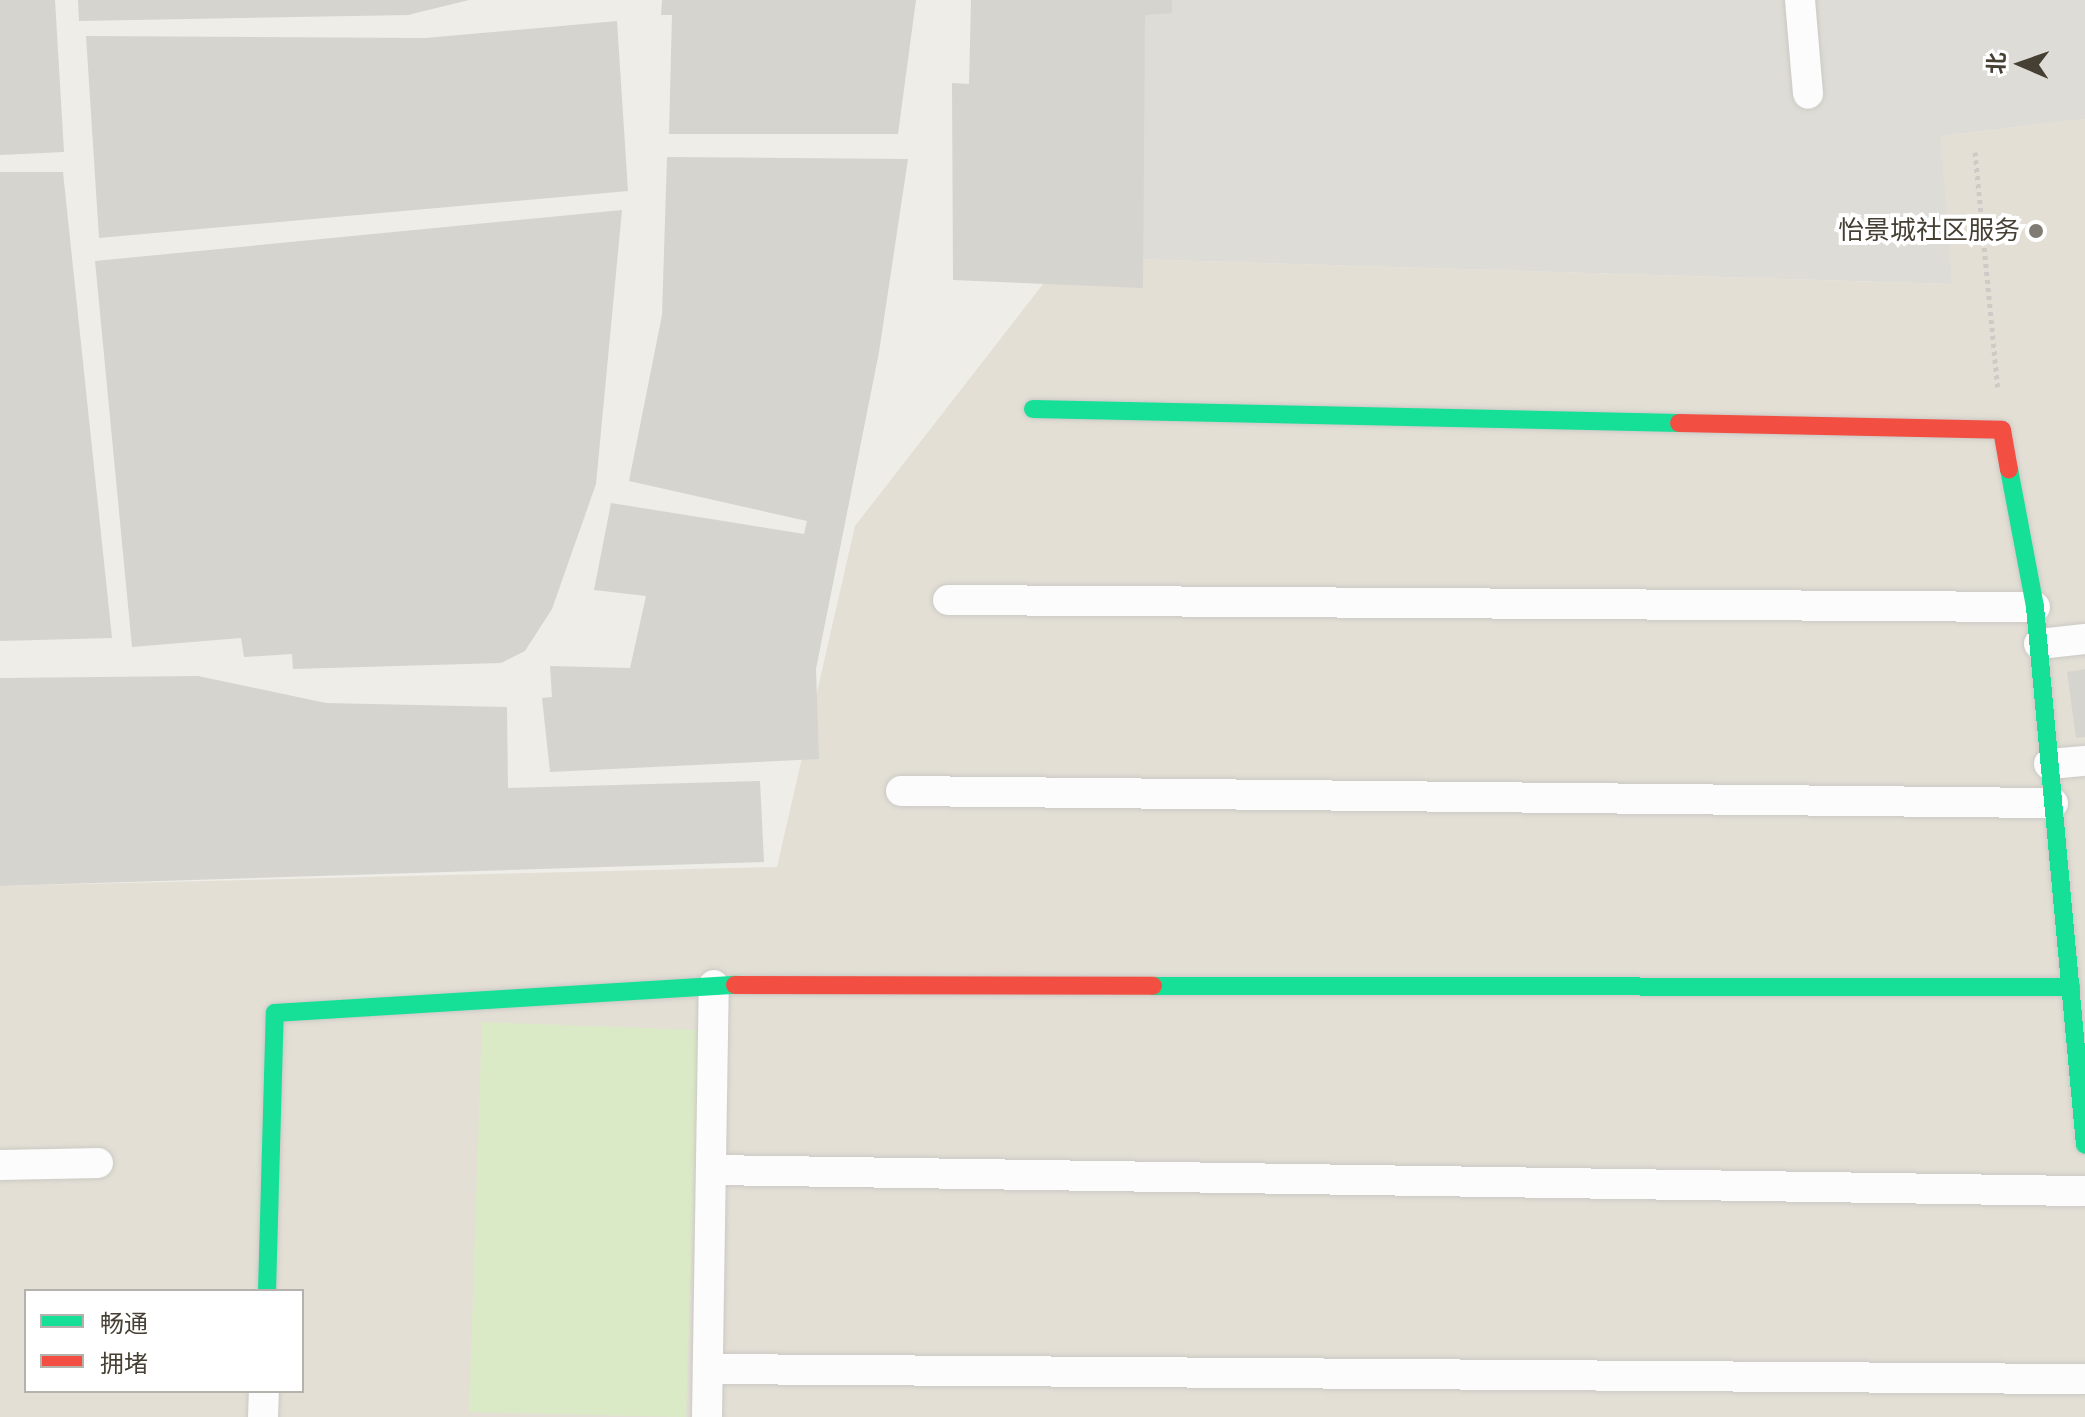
<!DOCTYPE html>
<meta charset="utf-8">
<style>
body{margin:0}
#map{position:relative;width:2085px;height:1417px;overflow:hidden;background:#eeede8;font-family:"Work Sans","Noto Sans SC",sans-serif}
div>[style]{position:absolute}
[style*='--x']{left:calc(var(--x)*1px);top:calc(var(--y)*1px);width:calc(var(--w)*1px);rotate:calc(var(--a)*1deg)}
.residential>*{inset:0;background:#e3dfd5}
.industrial>*{inset:0;background:#dedcd6}
.green>*{inset:0;background:#dbeac6}
.building>*{inset:0;background:#d6d4cf}
.path>*{height:5px;margin-top:-2.5px;transform-origin:0;background:repeating-linear-gradient(90deg,#cdcbc6 0 4px,transparent 0 8px)}
.roads{filter:drop-shadow(0 0 2px #cbc9c4) drop-shadow(0 0 2px #cbc9c4)}
.street>*{height:30px;margin:-15px;padding:0 15px;transform-origin:15px;border-radius:15px;background:#fcfcfc}
.fast>*{height:18px;margin:-9px;padding:0 9px;transform-origin:9px;border-radius:9px;background:#16e098}
.jam>*{height:18px;margin:-9px;padding:0 9px;transform-origin:9px;border-radius:9px;background:#f24e42}
.dots>*{width:22px;height:22px;translate:-50% -50%;box-sizing:border-box;border:4px solid #fff;border-radius:50%}
span{translate:-50% -50%;white-space:nowrap;text-align:center;line-height:1.15;-webkit-text-stroke:8px #fff;paint-order:stroke}
.poi-label{font-size:26px;color:#453f34}
.right{translate:-100% -50%;text-align:right}
.legend{position:absolute;left:24px;top:1289px;width:280px;height:104px;box-sizing:border-box;background:#fff;border:2px solid #b5b2ae;margin:0;padding:10px 14px;list-style:none;font-size:24px;color:#453f34}
.legend li{display:flex;align-items:center;gap:16px;height:40px}
.legend b{width:40px;border:2px solid #b5b2ae}
.north{position:absolute;left:1981px;top:24px;width:80px;height:80px;-webkit-text-stroke:6px #fff;paint-order:stroke;rotate:272deg;font-size:22px;font-weight:700;line-height:32px;text-align:center;color:#453f34}
.north::after{content:'';display:block;margin:auto;width:28px;height:36px;background:#453f34;clip-path:polygon(50% 0,100% 100%,50% 72%,0 100%)}
</style>
<div id="map">
<div class="residential">
<div style="clip-path:polygon(evenodd,2085px 119px,2085px 1417px,0 1417px,0 886px,777px 867px,855px 526px,1064px 257px,1951px 284px,1941px 136px,2085px 119px,26px 1291px,302px 1291px,302px 1391px,26px 1391px,26px 1291px)"></div>
</div>
<div class="industrial">
<div style="clip-path:polygon(1058px 0,2085px 0,2085px 119px,1941px 136px,1952px 284px,1064px 257px)"></div>
</div>
<div class="green">
<div style="clip-path:polygon(482px 1022px,699px 1030px,686px 1417px,469px 1412px)"></div>
</div>
<div class="building">
<div style="clip-path:polygon(0 0,55px 0,64px 152px,0 155px)"></div>
<div style="clip-path:polygon(78px 0,469px 0,408px 15px,79px 21px)"></div>
<div style="clip-path:polygon(662px 0,916px 0,898px 134px,669px 134px,672px 15px,661px 15px)"></div>
<div style="clip-path:polygon(971px 0,1172px 0,1172px 13px,1145px 15px,1143px 288px,953px 280px,952px 83px,969px 84px)"></div>
<div style="clip-path:polygon(617px 21px,628px 191px,99px 238px,86px 36px,425px 38px)"></div>
<div style="clip-path:polygon(667px 157px,908px 159px,879px 352px,816px 669px,819px 759px,550px 772px,542px 698px,552px 697px,550px 666px,630px 668px,646px 596px,594px 590px,611px 503px,804px 534px,807px 521px,629px 481px,662px 315px)"></div>
<div style="clip-path:polygon(0 172px,63px 172px,112px 638px,0 641px)"></div>
<div style="clip-path:polygon(622px 210px,596px 484px,552px 609px,525px 651px,501px 663px,293px 669px,292px 654px,244px 657px,241px 638px,132px 647px,95px 261px)"></div>
<div style="clip-path:polygon(2085px 669px,2085px 737px,2076px 738px,2067px 672px)"></div>
<div style="clip-path:polygon(198px 676px,326px 703px,507px 707px,508px 788px,760px 781px,764px 862px,0 886px,0 678px)"></div>
</div>
<div class="path">
<div style="--x:1975;--y:152;--w:238;--a:84.5"></div>
</div>
<div class="roads">
<div class="street">
<div style="--x:1800;--y:0;--w:94;--a:85.1"></div>
<div style="--x:948;--y:600;--w:1087;--a:0.37"></div>
<div style="--x:2039;--y:644;--w:46;--a:-6.2"></div>
<div style="--x:2049;--y:764;--w:36;--a:-5"></div>
<div style="--x:901;--y:791;--w:1152;--a:0.6"></div>
<div style="--x:0;--y:1165;--w:98;--a:-1.2"></div>
<div style="--x:711;--y:1170;--w:1374;--a:0.88"></div>
<div style="--x:708;--y:1369;--w:1377;--a:0.42"></div>
<div style="--x:263;--y:1417;--w:26;--a:-88"></div>
<div style="--x:707;--y:1417;--w:432;--a:-89.1"></div>
</div>
<div class="fast">
<div style="--x:1033;--y:409;--w:646;--a:1.24"></div>
<div style="--x:2009;--y:469;--w:140;--a:79.3"></div>
<div style="--x:2035;--y:607;--w:540;--a:84.69"></div>
<div style="--x:1153;--y:986;--w:918;--a:0.06"></div>
<div style="--x:267;--y:1291;--w:278;--a:-88.4"></div>
<div style="--x:275;--y:1013;--w:461;--a:-3.5"></div>
</div>
<div class="jam">
<div style="--x:1679;--y:423;--w:323;--a:1.2"></div>
<div style="--x:2002;--y:430;--w:40;--a:80"></div>
<div style="--x:735;--y:985;--w:418;--a:0.1"></div>
</div>
</div>
<div class="dots">
<div style="left:2036px;top:231px;background:#807c73"></div>
</div>
<div class="poi-label">
<span class="right" style="left:2020px;top:231px">怡景城社区服务</span>
</div>
<ul class="legend">
<li><b style="height:10px;background:#16e098"></b>畅通</li>
<li><b style="height:10px;background:#f24e42"></b>拥堵</li>
</ul>
<div class="north">北</div>
</div>
